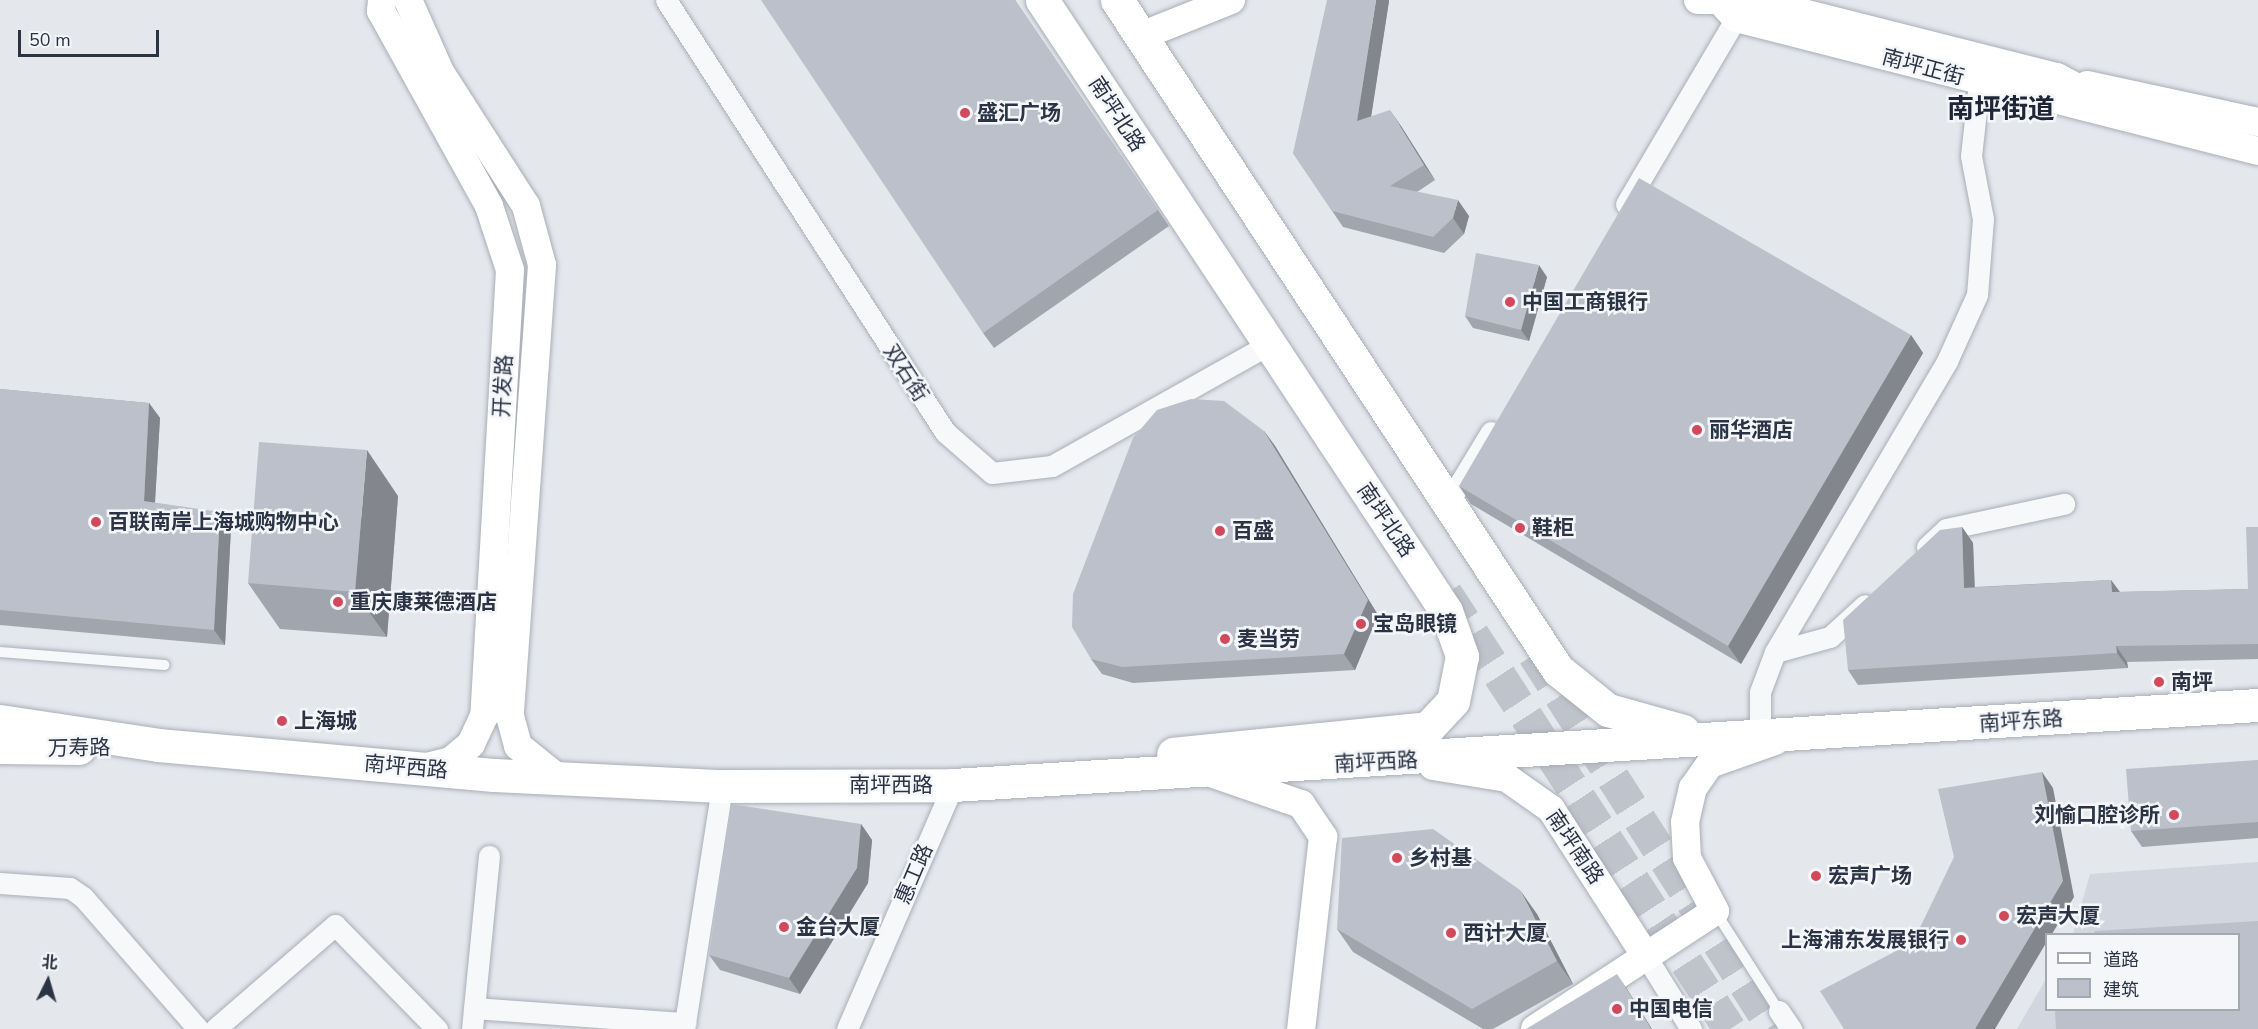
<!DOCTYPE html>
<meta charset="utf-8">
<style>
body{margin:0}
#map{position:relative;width:2258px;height:1029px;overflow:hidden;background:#e4e7ec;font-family:"Nunito Sans","Noto Sans SC",sans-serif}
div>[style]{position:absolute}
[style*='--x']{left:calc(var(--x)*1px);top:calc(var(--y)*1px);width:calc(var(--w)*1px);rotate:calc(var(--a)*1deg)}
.built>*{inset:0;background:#d2d6de}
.highway-tunnel>*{height:33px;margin-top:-16.5px;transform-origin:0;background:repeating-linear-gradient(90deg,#bfc3cb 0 33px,transparent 0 49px)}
.roads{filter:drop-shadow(0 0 2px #a9aeb7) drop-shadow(0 0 2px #a9aeb7)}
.lane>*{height:10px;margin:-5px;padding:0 5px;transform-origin:5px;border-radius:5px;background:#f7f8fa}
.street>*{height:21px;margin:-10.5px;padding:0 10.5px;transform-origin:10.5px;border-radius:10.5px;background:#f7f8fa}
.secondary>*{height:28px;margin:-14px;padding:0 14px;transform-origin:14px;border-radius:14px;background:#fff}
.primary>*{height:33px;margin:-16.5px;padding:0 16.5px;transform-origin:16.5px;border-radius:16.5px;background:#fff}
.wall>*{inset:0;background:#a1a5ae}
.shaded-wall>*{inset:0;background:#83868d}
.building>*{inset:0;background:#bbc0ca}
.dots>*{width:16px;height:16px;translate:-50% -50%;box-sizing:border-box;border:3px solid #f4f6f9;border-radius:50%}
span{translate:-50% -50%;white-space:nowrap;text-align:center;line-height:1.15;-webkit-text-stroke:5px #f4f6f9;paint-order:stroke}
.street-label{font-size:21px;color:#2b3445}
.poi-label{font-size:21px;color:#2b3445;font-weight:700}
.left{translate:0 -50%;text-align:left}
.right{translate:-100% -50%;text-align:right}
.district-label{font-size:27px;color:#1d2536;font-weight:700}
.legend{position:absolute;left:2045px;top:933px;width:195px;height:78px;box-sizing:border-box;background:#f4f6f9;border:2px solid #a4a8b1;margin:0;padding:8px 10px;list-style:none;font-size:18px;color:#2b3445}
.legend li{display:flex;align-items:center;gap:12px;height:30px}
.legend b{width:30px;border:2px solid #a4a8b1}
.north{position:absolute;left:18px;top:951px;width:60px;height:60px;-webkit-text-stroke:4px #f4f6f9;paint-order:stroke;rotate:5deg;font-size:16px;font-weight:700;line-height:24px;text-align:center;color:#2b3445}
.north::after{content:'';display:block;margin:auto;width:21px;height:27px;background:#2b3445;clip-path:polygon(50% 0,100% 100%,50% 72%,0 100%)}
.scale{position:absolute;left:18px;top:30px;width:141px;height:27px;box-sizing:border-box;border:3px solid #2b3445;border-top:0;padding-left:8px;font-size:18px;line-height:21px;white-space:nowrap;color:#2b3445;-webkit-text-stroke:4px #f4f6f9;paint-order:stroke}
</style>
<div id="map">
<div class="built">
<div style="clip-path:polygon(2258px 862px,2258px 1029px,2017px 1029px,2046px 979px,2046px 1010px,2238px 1010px,2238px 934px,2073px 934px,2090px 874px)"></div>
</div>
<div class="highway-tunnel">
<div style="--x:1446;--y:593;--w:520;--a:56.92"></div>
<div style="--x:1534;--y:654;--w:445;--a:57.4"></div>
</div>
<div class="roads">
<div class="lane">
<div style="--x:0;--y:652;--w:165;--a:4.5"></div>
<div style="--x:1715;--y:911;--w:119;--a:57.4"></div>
</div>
<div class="street">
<div style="--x:666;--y:0;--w:514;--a:57.14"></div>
<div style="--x:945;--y:432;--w:62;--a:41.1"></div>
<div style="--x:992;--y:473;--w:60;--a:-6.7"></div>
<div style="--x:1052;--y:466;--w:249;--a:-29.3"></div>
<div style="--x:1626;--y:204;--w:230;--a:-59.4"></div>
<div style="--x:1448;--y:503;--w:83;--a:-58.8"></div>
<div style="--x:1927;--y:547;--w:26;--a:-43"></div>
<div style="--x:1946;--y:529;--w:121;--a:-12"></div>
<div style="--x:1775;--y:652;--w:57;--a:-15.3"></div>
<div style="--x:1830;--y:637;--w:47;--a:-42.4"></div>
<div style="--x:1760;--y:736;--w:44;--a:-90"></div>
<div style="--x:1760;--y:692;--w:43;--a:-69.4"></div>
<div style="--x:1775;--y:652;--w:338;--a:-59.4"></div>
<div style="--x:1947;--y:361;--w:72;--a:-65.6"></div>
<div style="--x:1977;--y:295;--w:76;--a:-85.5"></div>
<div style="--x:1983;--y:219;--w:64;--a:-100.8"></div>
<div style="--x:1971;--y:156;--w:91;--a:-83.7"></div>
<div style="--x:0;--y:883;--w:70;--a:4.1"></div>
<div style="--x:70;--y:888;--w:16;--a:35"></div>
<div style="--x:83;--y:897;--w:175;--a:48.9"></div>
<div style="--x:1645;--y:955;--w:87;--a:58.1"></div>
<div style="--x:474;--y:1008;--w:212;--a:4.1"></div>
<div style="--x:685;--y:1023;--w:240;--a:-81.1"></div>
<div style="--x:1779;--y:1011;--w:22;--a:56"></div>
<div style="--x:215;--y:1029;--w:159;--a:-40.9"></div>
<div style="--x:335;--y:925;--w:146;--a:45.6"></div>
<div style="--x:472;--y:1029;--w:174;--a:-84.4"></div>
<div style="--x:847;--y:1029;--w:266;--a:-66.5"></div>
</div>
<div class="secondary">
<div style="--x:382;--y:0;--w:11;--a:95"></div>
<div style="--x:381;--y:11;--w:223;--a:61"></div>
<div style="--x:489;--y:206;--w:67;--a:71.8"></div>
<div style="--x:510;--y:270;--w:447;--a:93.3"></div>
<div style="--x:484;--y:716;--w:31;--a:115"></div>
<div style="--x:471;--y:744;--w:26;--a:140"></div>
<div style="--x:451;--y:761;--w:30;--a:166"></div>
<div style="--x:408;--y:0;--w:79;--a:66"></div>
<div style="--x:440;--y:72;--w:159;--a:57.3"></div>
<div style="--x:526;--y:206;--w:61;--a:74.8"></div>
<div style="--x:542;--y:265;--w:452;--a:94.1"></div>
<div style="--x:510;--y:716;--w:31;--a:75"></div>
<div style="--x:518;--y:746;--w:51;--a:38.7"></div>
<div style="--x:1698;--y:0;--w:43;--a:0"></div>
<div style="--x:1752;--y:0;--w:315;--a:14.2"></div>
<div style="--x:2057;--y:77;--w:58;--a:27.9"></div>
<div style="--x:1723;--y:4;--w:19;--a:47"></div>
<div style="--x:1736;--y:18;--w:539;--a:14.29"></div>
<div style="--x:1141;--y:36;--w:97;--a:-21.8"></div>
<div style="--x:2087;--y:85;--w:175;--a:12.2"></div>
<div style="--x:1433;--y:766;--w:75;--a:9.2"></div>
<div style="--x:1507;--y:778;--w:54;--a:35.2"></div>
<div style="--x:1551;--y:809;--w:174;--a:57.2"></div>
<div style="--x:1205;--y:771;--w:102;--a:19"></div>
<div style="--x:1301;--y:804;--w:40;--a:56"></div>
<div style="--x:1323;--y:837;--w:193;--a:96.5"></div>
<div style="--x:1535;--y:1029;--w:215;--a:-33.2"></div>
<div style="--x:1715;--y:911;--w:60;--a:-117.8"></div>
<div style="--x:1687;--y:858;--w:36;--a:-93"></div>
<div style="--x:1685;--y:822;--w:35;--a:-77"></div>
<div style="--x:1693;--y:788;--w:29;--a:-55"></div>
<div style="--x:1710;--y:764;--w:69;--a:-19.5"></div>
</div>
<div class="primary">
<div style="--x:1042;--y:0;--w:732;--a:56.53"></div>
<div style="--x:1446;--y:611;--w:48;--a:70.4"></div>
<div style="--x:1462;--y:656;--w:46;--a:101.3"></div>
<div style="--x:1453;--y:701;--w:37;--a:133"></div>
<div style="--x:1428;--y:728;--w:256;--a:174.2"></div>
<div style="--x:1117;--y:0;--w:802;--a:56.65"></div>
<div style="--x:1558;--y:670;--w:64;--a:38.7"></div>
<div style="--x:1608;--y:710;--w:78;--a:15.6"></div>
<div style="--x:0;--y:721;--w:160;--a:8.6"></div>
<div style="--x:158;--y:745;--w:337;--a:5.1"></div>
<div style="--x:494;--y:775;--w:228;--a:2.8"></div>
<div style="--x:722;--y:786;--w:231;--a:-0.2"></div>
<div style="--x:953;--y:785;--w:1307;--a:-3.51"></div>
<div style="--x:0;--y:747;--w:79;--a:0.7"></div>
</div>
</div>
<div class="wall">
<div style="clip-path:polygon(1015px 0,1169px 226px,994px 348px,983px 333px)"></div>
<div style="clip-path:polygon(1389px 1px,1371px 116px,1401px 126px,1435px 180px,1417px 192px,1469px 216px,1464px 234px,1444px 253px,1343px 227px,1293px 153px)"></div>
<div style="clip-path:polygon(1547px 277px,1529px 341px,1473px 328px,1465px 316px)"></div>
<div style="clip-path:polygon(1911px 335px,1923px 353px,1741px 664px,1471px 504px,1459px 486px)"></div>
<div style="clip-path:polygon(0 389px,149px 403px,160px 418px,155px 503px,231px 527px,225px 645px,0 625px)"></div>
<div style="clip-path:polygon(1264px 431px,1275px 446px,1378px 615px,1355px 670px,1133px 683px,1102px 674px,1091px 659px)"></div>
<div style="clip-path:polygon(398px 496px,387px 637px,280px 629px,248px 583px)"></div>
<div style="clip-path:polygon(1962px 527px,1973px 543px,1975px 587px,2111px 580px,2120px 592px,2248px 589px,2258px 527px,2258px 659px,2127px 662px,2128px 668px,1858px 685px,1848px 670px)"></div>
<div style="clip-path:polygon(2258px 760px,2258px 838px,2142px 847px,2131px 831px)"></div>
<div style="clip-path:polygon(861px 824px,872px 840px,868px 883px,800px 994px,720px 970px,709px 955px)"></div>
<div style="clip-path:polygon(1537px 914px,1573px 984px,1493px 1029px,1483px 1029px,1353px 952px,1337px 929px)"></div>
</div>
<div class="shaded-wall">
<div style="clip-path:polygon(1376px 0,1389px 0,1389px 1px,1368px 137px,1357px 121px)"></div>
<div style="clip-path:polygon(1390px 110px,1401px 126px,1435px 180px,1424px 165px)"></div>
<div style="clip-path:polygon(1458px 200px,1469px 216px,1464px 234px,1453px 218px)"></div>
<div style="clip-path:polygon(1539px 265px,1547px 277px,1529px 341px,1521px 330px)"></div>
<div style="clip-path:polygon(1911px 335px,1923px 353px,1741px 664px,1728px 646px)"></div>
<div style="clip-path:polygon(149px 403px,160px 418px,154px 517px,144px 501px)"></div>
<div style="clip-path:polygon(1264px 431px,1275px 446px,1378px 615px,1355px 670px,1344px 654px)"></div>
<div style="clip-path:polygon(367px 450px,398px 496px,387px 637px,355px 592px)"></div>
<div style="clip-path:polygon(220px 512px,231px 527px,225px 645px,214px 630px)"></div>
<div style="clip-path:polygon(1962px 527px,1973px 543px,1975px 603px,1964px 588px)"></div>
<div style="clip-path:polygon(2111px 580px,2122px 595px,2112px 592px)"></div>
<div style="clip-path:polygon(2116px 646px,2127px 662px,2128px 668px,2117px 653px)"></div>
<div style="clip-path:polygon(2042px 772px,2053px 788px,2074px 897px,2052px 934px,2046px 934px,2046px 943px,1995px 1029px,1975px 1029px)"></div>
<div style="clip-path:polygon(861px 824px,872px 840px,868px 883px,800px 994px,789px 978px)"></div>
<div style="clip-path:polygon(1520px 890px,1537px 914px,1573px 984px,1557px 961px)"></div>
<div style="clip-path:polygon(1617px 974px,1627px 989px,1652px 1029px,1651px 1029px)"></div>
</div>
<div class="building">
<div style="clip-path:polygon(761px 0,1015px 0,1158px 210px,983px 333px)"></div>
<div style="clip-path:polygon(1327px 0,1376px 0,1357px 121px,1390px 110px,1424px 165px,1390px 186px,1458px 200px,1453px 218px,1433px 237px,1332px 211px,1293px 153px)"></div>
<div style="clip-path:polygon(1639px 178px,1911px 335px,1728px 646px,1459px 486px)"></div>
<div style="clip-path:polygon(1476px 253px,1539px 265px,1521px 330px,1465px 316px)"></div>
<div style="clip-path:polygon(0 389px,149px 403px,144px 501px,220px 512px,214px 630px,0 610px)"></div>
<div style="clip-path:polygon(1191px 399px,1224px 401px,1264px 431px,1368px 600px,1344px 654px,1122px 667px,1091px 659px,1072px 627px,1073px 594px,1133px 438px,1157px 410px)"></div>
<div style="clip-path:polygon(259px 442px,367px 450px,355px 592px,248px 583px)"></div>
<div style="clip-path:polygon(1962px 527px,1964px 588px,2111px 580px,2112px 592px,2248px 589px,2246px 527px,2258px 527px,2258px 644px,2116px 646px,2117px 653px,1848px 670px,1843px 620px,1940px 530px)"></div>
<div style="clip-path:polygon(2258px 760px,2258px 822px,2131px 831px,2126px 769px)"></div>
<div style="clip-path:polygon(2042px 772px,2063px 881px,1975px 1029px,1844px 1029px,1820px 991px,1913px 942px,1954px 857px,1938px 789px)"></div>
<div style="clip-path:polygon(731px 804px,861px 824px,857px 868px,789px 978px,709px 955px)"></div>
<div style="clip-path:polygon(1433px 829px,1520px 890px,1557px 961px,1472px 1009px,1337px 929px,1342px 838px)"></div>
<div style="clip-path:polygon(2258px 921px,2258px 1029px,2056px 1029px,2055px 1012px,2057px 1010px,2238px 1010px,2238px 934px,2093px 934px,2095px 931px)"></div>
<div style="clip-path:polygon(1617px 974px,1651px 1029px,1526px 1029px)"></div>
</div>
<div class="dots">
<div style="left:965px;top:113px;background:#d1495b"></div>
<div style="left:1510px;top:302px;background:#d1495b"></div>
<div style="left:1697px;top:430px;background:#d1495b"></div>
<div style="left:96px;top:522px;background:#d1495b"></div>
<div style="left:1520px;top:528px;background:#d1495b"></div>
<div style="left:1220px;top:531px;background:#d1495b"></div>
<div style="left:338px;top:602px;background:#d1495b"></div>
<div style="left:1361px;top:624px;background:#d1495b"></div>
<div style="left:1225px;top:639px;background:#d1495b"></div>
<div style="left:2159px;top:682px;background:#d1495b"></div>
<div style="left:282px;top:721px;background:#d1495b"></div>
<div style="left:2174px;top:815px;background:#d1495b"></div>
<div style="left:1397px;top:858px;background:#d1495b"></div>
<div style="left:1816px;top:876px;background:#d1495b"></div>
<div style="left:2004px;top:916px;background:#d1495b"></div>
<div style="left:784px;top:927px;background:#d1495b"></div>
<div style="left:1451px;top:933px;background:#d1495b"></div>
<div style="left:1961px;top:940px;background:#d1495b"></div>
<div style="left:1617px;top:1009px;background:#d1495b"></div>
</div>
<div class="street-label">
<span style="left:1923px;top:67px;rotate:15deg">南坪正街</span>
<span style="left:1117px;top:114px;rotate:57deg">南坪北路</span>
<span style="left:906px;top:373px;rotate:57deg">双石街</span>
<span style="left:503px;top:386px;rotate:-87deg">开发路</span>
<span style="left:1386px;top:520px;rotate:56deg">南坪北路</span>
<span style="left:2021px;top:721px;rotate:-4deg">南坪东路</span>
<span style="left:79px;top:748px;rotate:-1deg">万寿路</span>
<span style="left:1376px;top:762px;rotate:-3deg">南坪西路</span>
<span style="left:406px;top:767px;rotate:5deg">南坪西路</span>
<span style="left:891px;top:785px">南坪西路</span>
<span style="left:1575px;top:847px;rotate:56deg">南坪南路</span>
<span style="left:914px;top:874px;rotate:-67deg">惠工路</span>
</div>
<div class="poi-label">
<span class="left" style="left:977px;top:113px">盛汇广场</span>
<span class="left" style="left:1522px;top:302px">中国工商银行</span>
<span class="left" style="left:1709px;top:430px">丽华酒店</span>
<span class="left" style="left:108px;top:522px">百联南岸上海城购物中心</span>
<span class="left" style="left:1532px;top:528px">鞋柜</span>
<span class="left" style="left:1232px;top:531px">百盛</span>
<span class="left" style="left:350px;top:602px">重庆康莱德酒店</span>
<span class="left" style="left:1373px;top:624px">宝岛眼镜</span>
<span class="left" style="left:1237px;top:639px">麦当劳</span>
<span class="left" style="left:2171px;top:682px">南坪</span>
<span class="left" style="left:294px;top:721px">上海城</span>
<span class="right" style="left:2160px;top:815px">刘愉口腔诊所</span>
<span class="left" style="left:1409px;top:858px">乡村基</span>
<span class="left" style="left:1828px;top:876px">宏声广场</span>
<span class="left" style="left:2016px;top:916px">宏声大厦</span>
<span class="left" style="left:796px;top:927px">金台大厦</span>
<span class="left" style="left:1463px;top:933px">西计大厦</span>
<span class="right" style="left:1949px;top:940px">上海浦东发展银行</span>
<span class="left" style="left:1629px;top:1009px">中国电信</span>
</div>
<div class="district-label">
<span style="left:2001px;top:110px">南坪街道</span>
</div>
<ul class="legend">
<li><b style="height:8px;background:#fff"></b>道路</li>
<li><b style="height:16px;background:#bbc0ca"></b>建筑</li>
</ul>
<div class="north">北</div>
<div class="scale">50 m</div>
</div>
